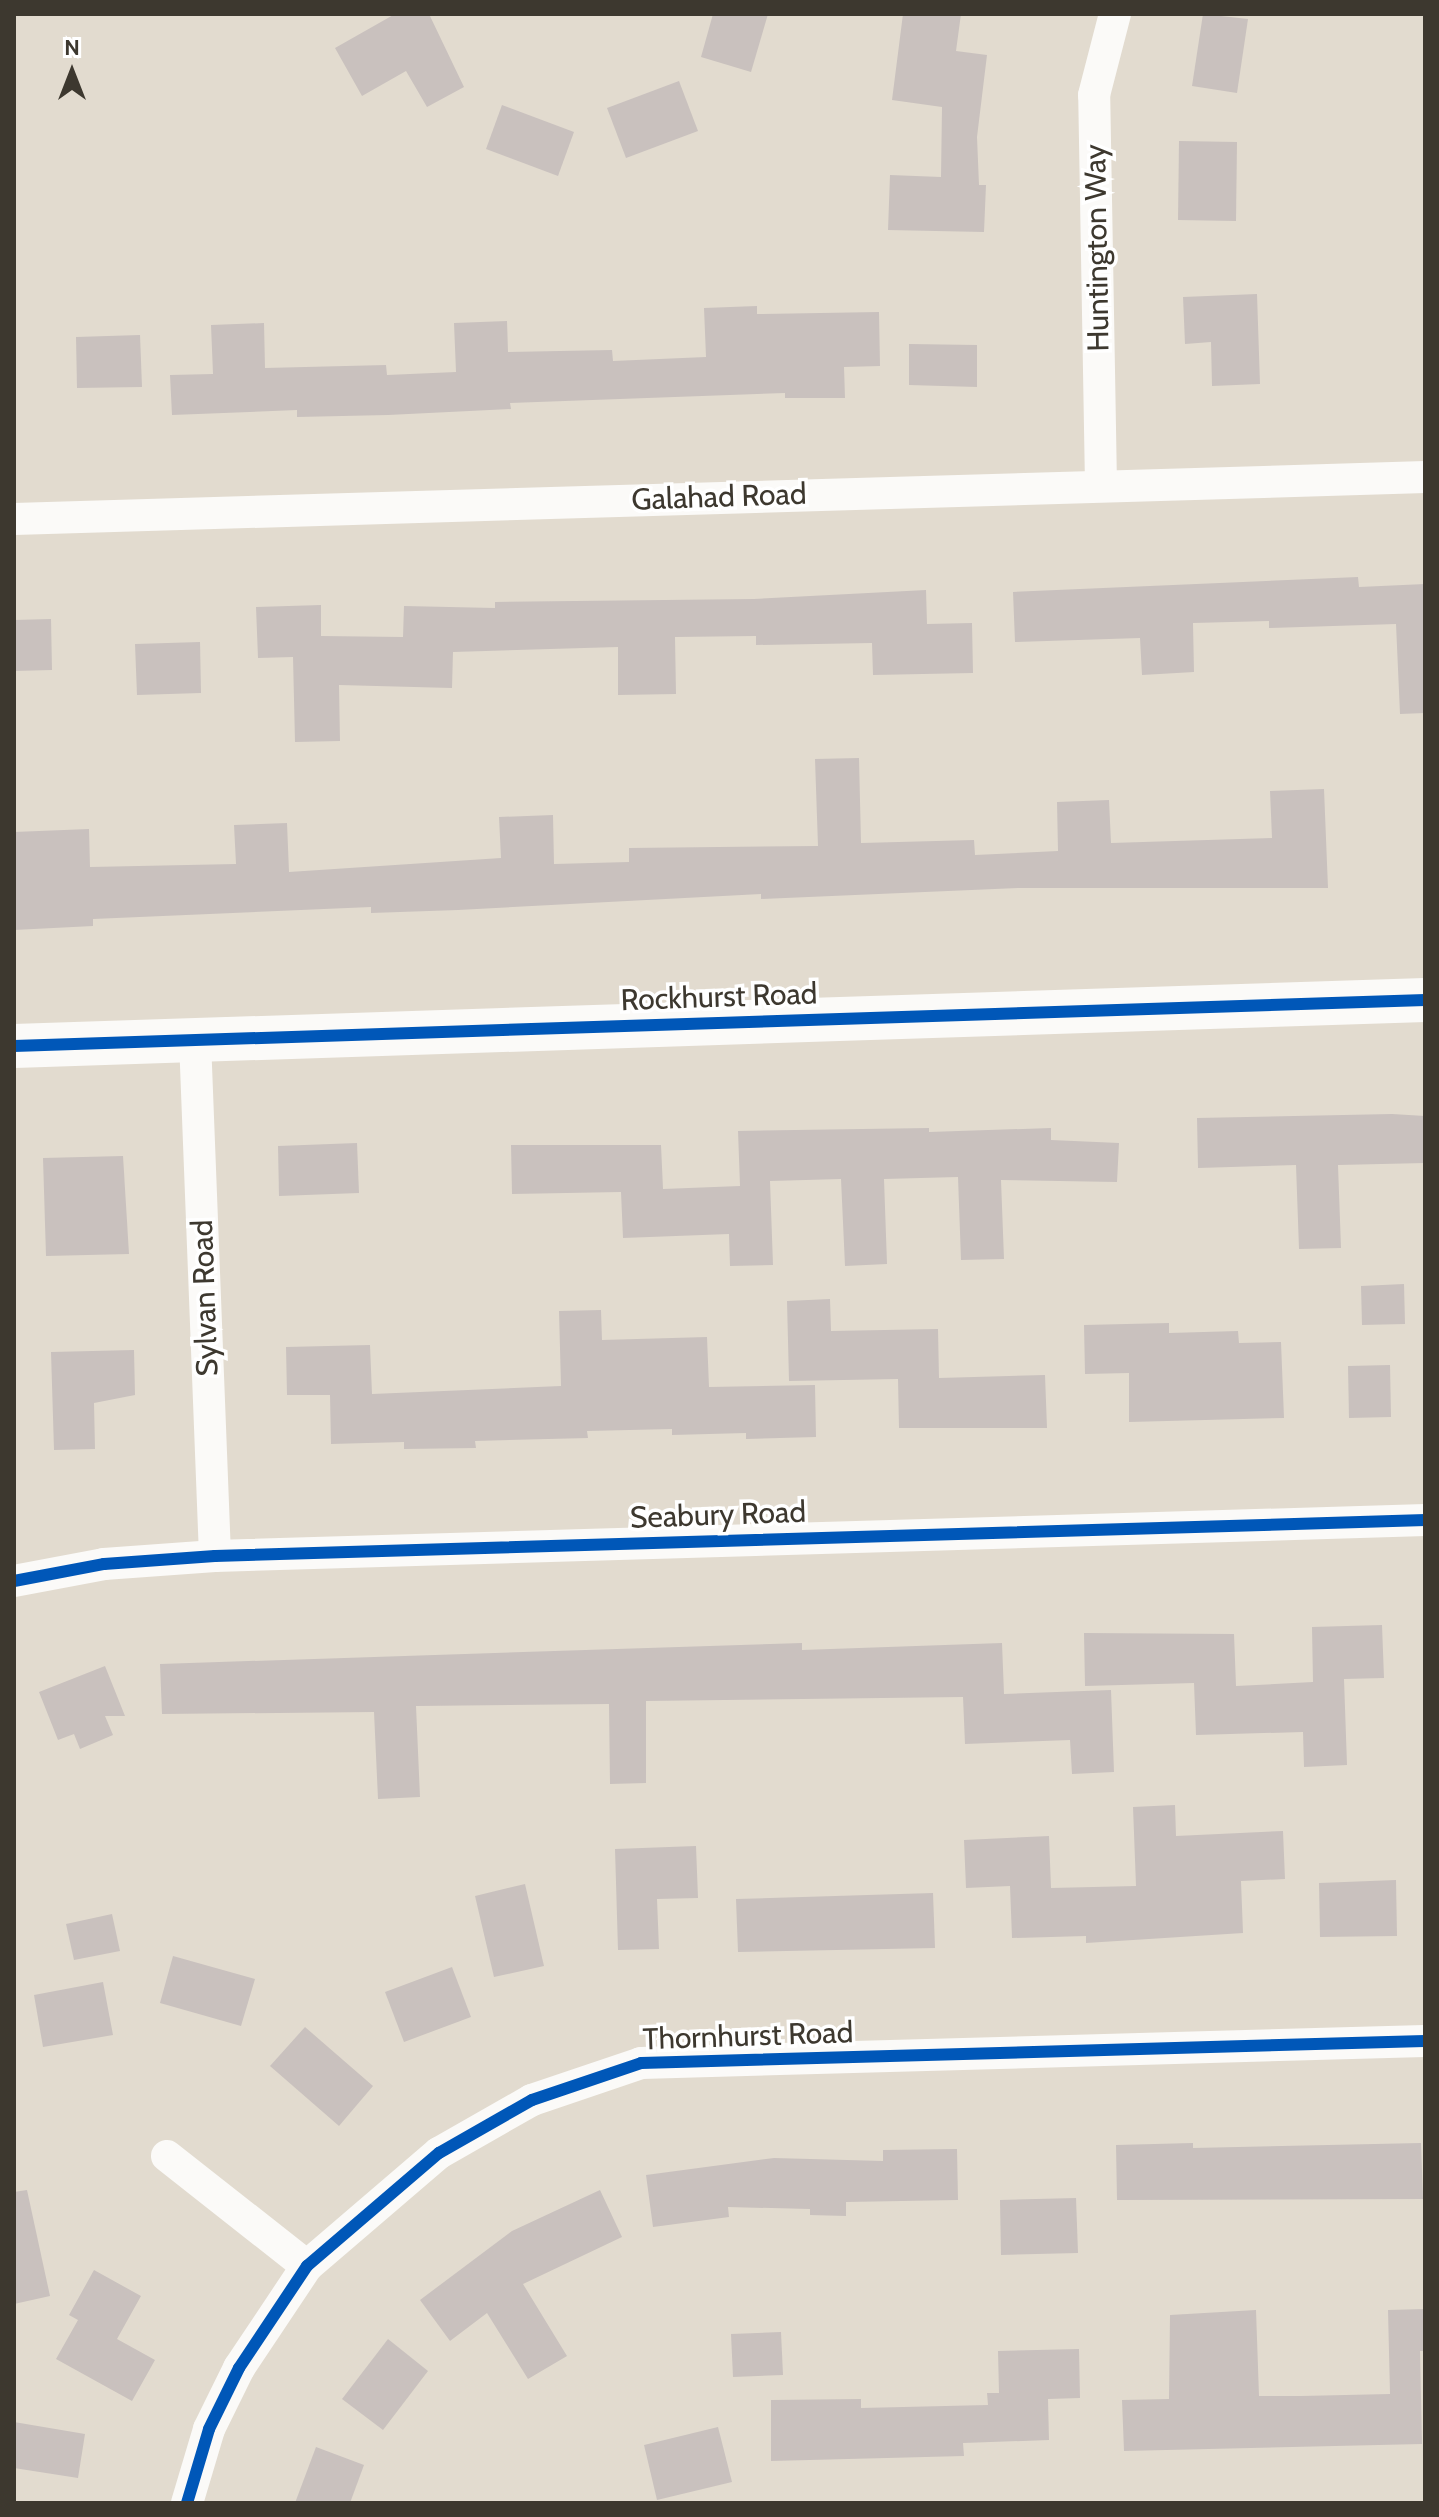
<!DOCTYPE html>
<style>
body{margin:0}
#map{position:relative;width:1439px;height:2517px;overflow:hidden;background:#e2dbcf;font-family:Cabin,sans-serif}
div>[style]{position:absolute}
[style*='--x']{left:calc(var(--x)*1px);top:calc(var(--y)*1px);width:calc(var(--w)*1px);rotate:calc(var(--a)*1deg)}
.building>*{inset:0;background:#c9c1be}
.street>*{height:32px;margin:-16px;padding:0 16px;transform-origin:16px;border-radius:16px;background:#fbfaf8}
.secondary>*{height:44px;margin:-22px;padding:0 22px;transform-origin:22px;border-radius:22px;background:#fbfaf8}
.cycleway>*{height:12px;margin:-6px;padding:0 6px;transform-origin:6px;border-radius:6px;background:#0057b8}
span{translate:-50% -50%;white-space:nowrap;text-align:center;line-height:1.15;-webkit-text-stroke:7px #fff;paint-order:stroke}
.street-label{font-size:30px;color:#3d382f}
.frame{position:absolute;inset:0;border:16px solid #3d382f;pointer-events:none}
.north{position:absolute;left:32px;top:32px;width:80px;height:80px;-webkit-text-stroke:6px #fff;paint-order:stroke;rotate:0deg;font-size:22px;font-weight:700;line-height:32px;text-align:center;color:#3d382f}
.north::after{content:'';display:block;margin:auto;width:28px;height:36px;background:#3d382f;clip-path:polygon(50% 0,100% 100%,50% 72%,0 100%)}
</style>
<div id="map">
<div class="building">
<div style="clip-path:polygon(395px 14px,429px 14px,464px 87px,427px 107px,406px 71px,362px 96px,335px 48px)"></div>
<div style="clip-path:polygon(713px 14px,768px 14px,751px 72px,701px 57px)"></div>
<div style="clip-path:polygon(903px 14px,961px 14px,956px 51px,987px 55px,977px 137px,979px 185px,986px 185px,984px 232px,888px 230px,890px 175px,941px 177px,942px 107px,892px 100px)"></div>
<div style="clip-path:polygon(1203px 14px,1248px 19px,1237px 93px,1192px 86px)"></div>
<div style="clip-path:polygon(679px 81px,698px 131px,626px 158px,607px 108px)"></div>
<div style="clip-path:polygon(502px 105px,574px 132px,558px 176px,486px 149px)"></div>
<div style="clip-path:polygon(1179px 141px,1237px 142px,1236px 221px,1178px 220px)"></div>
<div style="clip-path:polygon(1257px 294px,1260px 384px,1212px 386px,1211px 342px,1185px 344px,1183px 297px)"></div>
<div style="clip-path:polygon(757px 306px,757px 314px,879px 312px,880px 366px,844px 367px,845px 398px,785px 398px,785px 393px,510px 403px,511px 409px,388px 415px,297px 417px,297px 410px,172px 415px,170px 375px,213px 374px,211px 325px,264px 323px,265px 368px,386px 365px,387px 375px,456px 372px,454px 323px,507px 321px,508px 352px,612px 350px,613px 361px,706px 357px,704px 308px)"></div>
<div style="clip-path:polygon(140px 335px,142px 387px,77px 388px,76px 337px)"></div>
<div style="clip-path:polygon(909px 344px,977px 345px,977px 387px,909px 385px)"></div>
<div style="clip-path:polygon(1358px 577px,1359px 587px,1425px 584px,1425px 713px,1400px 714px,1396px 624px,1269px 628px,1269px 621px,1193px 623px,1194px 672px,1142px 675px,1140px 638px,1015px 642px,1013px 592px)"></div>
<div style="clip-path:polygon(926px 590px,927px 624px,972px 623px,973px 673px,873px 675px,872px 643px,756px 645px,756px 636px,675px 637px,676px 694px,618px 695px,618px 647px,453px 652px,452px 688px,339px 685px,340px 741px,295px 742px,293px 657px,258px 658px,256px 607px,321px 605px,321px 636px,403px 637px,404px 606px,495px 608px,495px 602px,754px 599px)"></div>
<div style="clip-path:polygon(51px 619px,52px 670px,14px 671px,14px 620px)"></div>
<div style="clip-path:polygon(200px 642px,201px 693px,137px 695px,135px 644px)"></div>
<div style="clip-path:polygon(859px 758px,861px 843px,974px 840px,975px 855px,1058px 851px,1057px 802px,1109px 800px,1111px 843px,1272px 838px,1270px 791px,1324px 789px,1328px 888px,1018px 888px,761px 899px,761px 894px,458px 910px,371px 913px,371px 907px,93px 919px,93px 926px,14px 930px,14px 832px,89px 829px,90px 867px,236px 864px,234px 825px,287px 823px,289px 872px,501px 858px,499px 817px,553px 815px,554px 864px,629px 862px,629px 848px,818px 846px,815px 759px)"></div>
<div style="clip-path:polygon(1392px 1114px,1425px 1116px,1425px 1163px,1338px 1165px,1341px 1248px,1299px 1249px,1296px 1165px,1198px 1168px,1197px 1118px)"></div>
<div style="clip-path:polygon(929px 1128px,929px 1132px,1051px 1128px,1051px 1140px,1119px 1143px,1117px 1182px,1001px 1180px,1004px 1259px,961px 1260px,958px 1177px,884px 1179px,887px 1264px,845px 1266px,841px 1179px,770px 1181px,773px 1265px,730px 1266px,729px 1234px,623px 1238px,621px 1192px,512px 1194px,511px 1145px,661px 1145px,663px 1189px,740px 1186px,738px 1131px)"></div>
<div style="clip-path:polygon(357px 1143px,359px 1193px,279px 1196px,278px 1146px)"></div>
<div style="clip-path:polygon(123px 1156px,129px 1254px,46px 1256px,43px 1158px)"></div>
<div style="clip-path:polygon(1404px 1284px,1405px 1324px,1362px 1325px,1361px 1286px)"></div>
<div style="clip-path:polygon(830px 1299px,831px 1331px,938px 1329px,939px 1378px,1045px 1375px,1047px 1428px,899px 1428px,898px 1379px,789px 1381px,787px 1301px)"></div>
<div style="clip-path:polygon(601px 1310px,602px 1340px,707px 1337px,709px 1387px,815px 1385px,816px 1437px,746px 1439px,746px 1433px,672px 1435px,672px 1429px,587px 1431px,588px 1438px,475px 1441px,476px 1448px,404px 1449px,404px 1442px,331px 1444px,330px 1395px,287px 1395px,286px 1347px,370px 1345px,372px 1394px,561px 1386px,559px 1311px)"></div>
<div style="clip-path:polygon(1169px 1323px,1169px 1333px,1238px 1331px,1239px 1343px,1281px 1342px,1284px 1418px,1129px 1422px,1129px 1373px,1085px 1374px,1084px 1325px)"></div>
<div style="clip-path:polygon(134px 1350px,135px 1395px,94px 1403px,95px 1449px,54px 1450px,51px 1352px)"></div>
<div style="clip-path:polygon(1390px 1365px,1391px 1417px,1349px 1418px,1348px 1366px)"></div>
<div style="clip-path:polygon(1382px 1625px,1384px 1678px,1344px 1679px,1347px 1765px,1304px 1767px,1303px 1732px,1196px 1735px,1194px 1683px,1085px 1686px,1084px 1633px,1234px 1634px,1236px 1686px,1313px 1682px,1312px 1627px)"></div>
<div style="clip-path:polygon(802px 1643px,802px 1650px,1002px 1643px,1004px 1694px,1111px 1690px,1114px 1772px,1072px 1774px,1070px 1740px,965px 1744px,963px 1697px,646px 1701px,646px 1783px,610px 1784px,609px 1704px,416px 1706px,420px 1797px,378px 1799px,374px 1712px,162px 1714px,160px 1664px)"></div>
<div style="clip-path:polygon(105px 1666px,125px 1716px,105px 1716px,113px 1735px,80px 1749px,74px 1734px,58px 1740px,39px 1692px)"></div>
<div style="clip-path:polygon(1175px 1805px,1176px 1836px,1283px 1831px,1285px 1879px,1241px 1881px,1243px 1933px,1086px 1943px,1086px 1936px,1012px 1938px,1010px 1886px,966px 1888px,964px 1840px,1049px 1836px,1051px 1888px,1136px 1886px,1133px 1807px)"></div>
<div style="clip-path:polygon(696px 1846px,698px 1898px,657px 1899px,659px 1949px,618px 1950px,615px 1849px)"></div>
<div style="clip-path:polygon(1396px 1880px,1397px 1936px,1320px 1937px,1319px 1883px)"></div>
<div style="clip-path:polygon(525px 1884px,544px 1966px,494px 1977px,475px 1896px)"></div>
<div style="clip-path:polygon(933px 1893px,935px 1948px,738px 1952px,736px 1899px)"></div>
<div style="clip-path:polygon(112px 1914px,120px 1951px,74px 1960px,66px 1924px)"></div>
<div style="clip-path:polygon(173px 1956px,255px 1979px,241px 2026px,160px 2003px)"></div>
<div style="clip-path:polygon(452px 1967px,471px 2017px,404px 2042px,385px 1992px)"></div>
<div style="clip-path:polygon(103px 1982px,113px 2035px,43px 2047px,34px 1995px)"></div>
<div style="clip-path:polygon(305px 2027px,373px 2086px,339px 2126px,270px 2066px)"></div>
<div style="clip-path:polygon(1193px 2143px,1193px 2148px,1421px 2143px,1423px 2199px,1117px 2200px,1116px 2145px)"></div>
<div style="clip-path:polygon(957px 2149px,958px 2200px,846px 2202px,846px 2216px,810px 2215px,810px 2209px,728px 2207px,729px 2217px,653px 2227px,646px 2175px,774px 2158px,883px 2161px,883px 2150px)"></div>
<div style="clip-path:polygon(27px 2190px,50px 2296px,14px 2304px,14px 2192px)"></div>
<div style="clip-path:polygon(600px 2190px,622px 2237px,523px 2284px,567px 2356px,528px 2379px,487px 2313px,450px 2341px,420px 2300px,512px 2231px)"></div>
<div style="clip-path:polygon(1076px 2198px,1078px 2253px,1001px 2255px,1000px 2200px)"></div>
<div style="clip-path:polygon(94px 2270px,141px 2296px,117px 2339px,155px 2360px,132px 2401px,56px 2359px,78px 2320px,69px 2315px)"></div>
<div style="clip-path:polygon(1425px 2309px,1425px 2351px,1420px 2351px,1422px 2444px,1124px 2451px,1122px 2400px,1169px 2399px,1170px 2315px,1256px 2310px,1259px 2396px,1301px 2396px,1390px 2394px,1388px 2310px)"></div>
<div style="clip-path:polygon(781px 2332px,783px 2375px,733px 2377px,731px 2334px)"></div>
<div style="clip-path:polygon(388px 2339px,428px 2371px,383px 2430px,342px 2399px)"></div>
<div style="clip-path:polygon(1079px 2349px,1080px 2398px,1048px 2399px,1049px 2440px,963px 2443px,964px 2456px,771px 2461px,771px 2400px,861px 2399px,861px 2408px,988px 2405px,987px 2393px,999px 2393px,998px 2351px)"></div>
<div style="clip-path:polygon(14px 2422px,85px 2434px,78px 2478px,14px 2468px)"></div>
<div style="clip-path:polygon(718px 2427px,732px 2482px,657px 2500px,644px 2445px)"></div>
<div style="clip-path:polygon(316px 2447px,364px 2465px,350px 2503px,295px 2503px)"></div>
</div>
<div class="street">
<div style="--x:1101;--y:485;--w:390;--a:-91"></div>
<div style="--x:1094;--y:95;--w:84;--a:-75.5"></div>
<div style="--x:14;--y:519;--w:1412;--a:-1.7"></div>
<div style="--x:195;--y:1040;--w:516;--a:87.78"></div>
<div style="--x:14;--y:1581;--w:92;--a:-10.7"></div>
<div style="--x:104;--y:1564;--w:111;--a:-4.1"></div>
<div style="--x:215;--y:1556;--w:1211;--a:-1.7"></div>
<div style="--x:167;--y:2156;--w:178;--a:38.2"></div>
<div style="--x:187;--y:2503;--w:77;--a:-73.4"></div>
<div style="--x:209;--y:2429;--w:68;--a:-63.8"></div>
<div style="--x:239;--y:2368;--w:123;--a:-56.3"></div>
<div style="--x:307;--y:2266;--w:174;--a:-40.6"></div>
<div style="--x:439;--y:2153;--w:107;--a:-29.7"></div>
<div style="--x:532;--y:2100;--w:115;--a:-18.7"></div>
<div style="--x:641;--y:2063;--w:784;--a:-1.61"></div>
</div>
<div class="secondary">
<div style="--x:14;--y:1046;--w:1412;--a:-1.87"></div>
</div>
<div class="cycleway">
<div style="--x:14;--y:1046;--w:1412;--a:-1.87"></div>
<div style="--x:14;--y:1581;--w:92;--a:-10.7"></div>
<div style="--x:104;--y:1564;--w:111;--a:-4.1"></div>
<div style="--x:215;--y:1556;--w:1211;--a:-1.7"></div>
<div style="--x:187;--y:2503;--w:77;--a:-73.4"></div>
<div style="--x:209;--y:2429;--w:68;--a:-63.8"></div>
<div style="--x:239;--y:2368;--w:123;--a:-56.3"></div>
<div style="--x:307;--y:2266;--w:174;--a:-40.6"></div>
<div style="--x:439;--y:2153;--w:107;--a:-29.7"></div>
<div style="--x:532;--y:2100;--w:115;--a:-18.7"></div>
<div style="--x:641;--y:2063;--w:784;--a:-1.61"></div>
</div>
<div class="street-label">
<span style="left:1097px;top:248px;rotate:-91deg">Huntington Way</span>
<span style="left:719px;top:497px;rotate:-2deg">Galahad Road</span>
<span style="left:719px;top:997px;rotate:-2deg">Rockhurst Road</span>
<span style="left:205px;top:1298px;rotate:-92deg">Sylvan Road</span>
<span style="left:718px;top:1515px;rotate:-2deg">Seabury Road</span>
<span style="left:748px;top:2036px;rotate:-2deg">Thornhurst Road</span>
</div>
<div class="frame"></div>
<div class="north">N</div>
</div>
